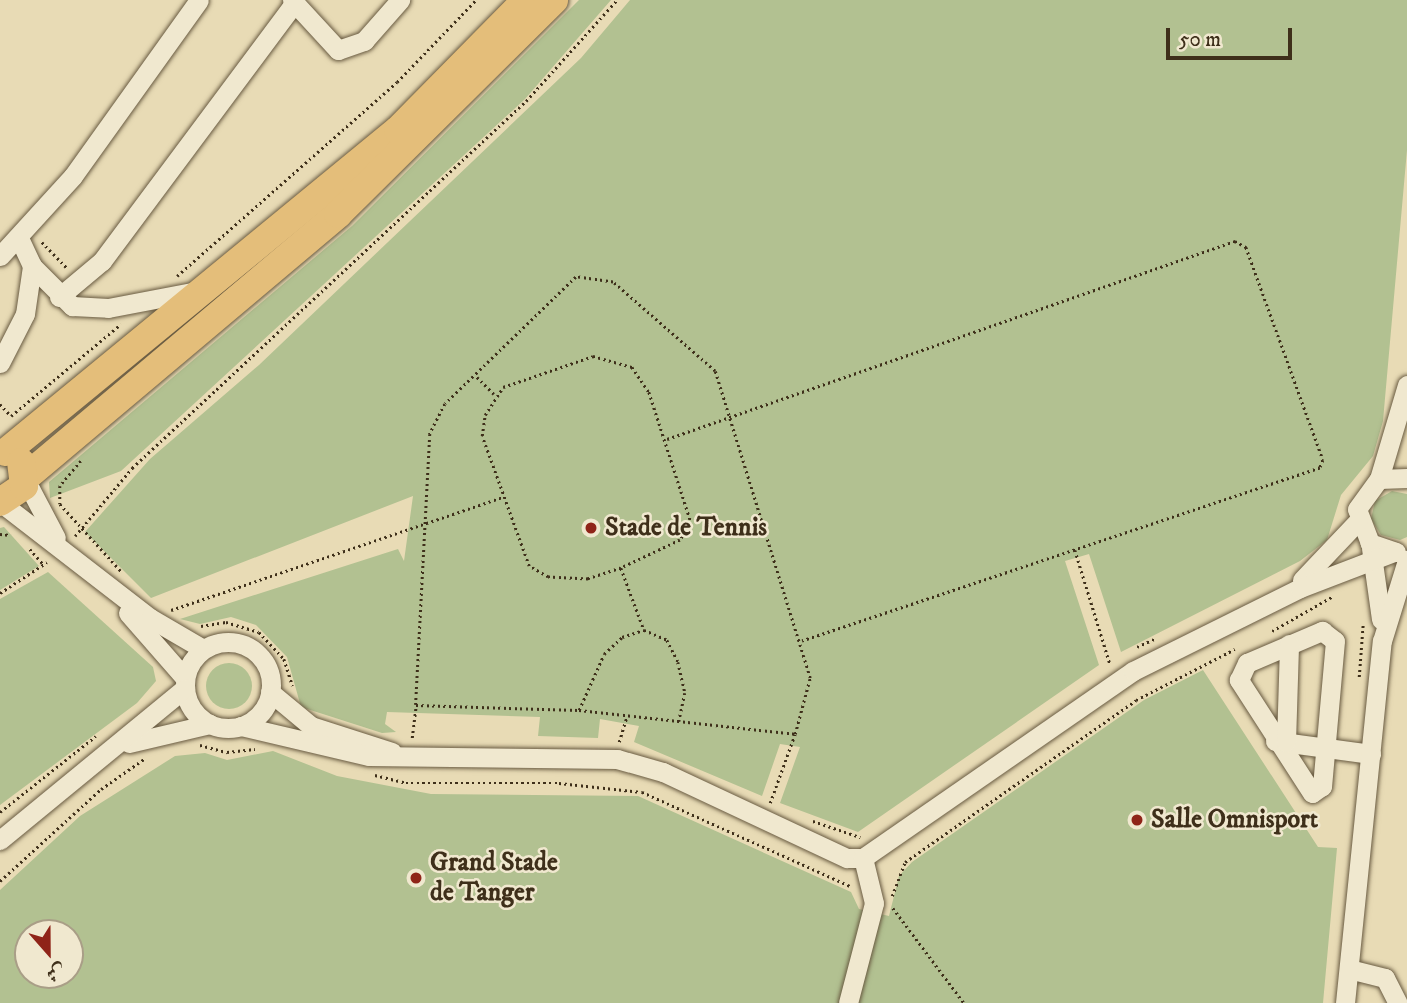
<!DOCTYPE html>
<meta charset="utf-8">
<style>
body{margin:0}
#map{position:relative;width:1407px;height:1003px;overflow:hidden;background:#e8dbb5;font-family:"IM FELL DW Pica",Amiri,serif}
div>[style]{position:absolute}
[style*='--x']{left:calc(var(--x)*1px);top:calc(var(--y)*1px);width:calc(var(--w)*1px);rotate:calc(var(--a)*1deg)}
.green>*{inset:0;background:#b2c191}
.round{border-radius:50%}
.path>*{height:2.5px;margin-top:-1.25px;transform-origin:0;background:repeating-linear-gradient(90deg,#3e2f1a 0 2px,transparent 0 5.5px)}
.roads{filter:drop-shadow(0 0 2px #685a41) drop-shadow(0 0 2px #685a41)}
.minor>*{height:19px;margin:-9.5px;padding:0 9.5px;transform-origin:9.5px;border-radius:9.5px;background:#f0e8cf}
.minor>.ring{margin:-9.5px;padding:0;box-sizing:content-box;background:none;border:19px solid #f0e8cf;border-radius:50%}
.highway>*{height:28px;margin:-14px;padding:0 14px;transform-origin:14px;border-radius:14px;background:#e4be7a}
.dots>*{width:19px;height:19px;translate:-50% -50%;box-sizing:border-box;border:4px solid #f0e8cf;border-radius:50%}
span{translate:-50% -50%;white-space:nowrap;text-align:center;line-height:1.15;-webkit-text-stroke:5px #f0e8cf;paint-order:stroke}
.poi-label{font-size:26px;color:#3e2f1a;font-weight:700}
.left{translate:0 -50%;text-align:left}
.north{position:absolute;left:14px;top:919px;width:70px;height:70px;box-sizing:border-box;background:#f0e8cf;border:2px solid #a99e87;border-radius:50%;rotate:159deg;font-size:19px;font-weight:700;line-height:28px;text-align:center;color:#3e2f1a}
.north::after{content:'';display:block;margin:auto;width:24px;height:32px;background:#8f2418;clip-path:polygon(50% 0,100% 100%,50% 72%,0 100%)}
.scale{position:absolute;left:1166px;top:28px;width:126px;height:32px;box-sizing:border-box;border:4px solid #3e2f1a;border-top:0;padding-left:9px;font-size:21px;line-height:24px;white-space:nowrap;color:#3e2f1a;-webkit-text-stroke:5px #f0e8cf;paint-order:stroke}
</style>
<div id="map">
<div class="green">
<div style="clip-path:polygon(579px 0,611px 0,525px 99px,121px 471px,50px 498px,49px 482px,352px 226px)"></div>
<div style="clip-path:polygon(630px 0,1407px 0,1407px 150px,1383px 421px,1373px 456px,1341px 495px,1327px 540px,1300px 561px,1121px 652px,1089px 554px,1065px 561px,1099px 665px,858px 832px,780px 803px,800px 747px,780px 744px,762px 796px,634px 742px,639px 726px,600px 719px,598px 738px,538px 736px,540px 717px,387px 712px,385px 724px,396px 732px,382px 733px,301px 707px,287px 657px,256px 625px,231px 617px,200px 624px,180px 619px,398px 549px,404px 561px,413px 496px,151px 598px,85px 532px,150px 459px,259px 365px,581px 58px)"></div>
<div style="clip-path:polygon(1392px 491px,1407px 494px,1407px 537px,1400px 540px,1381px 535px,1371px 519px,1375px 501px)"></div>
<div style="clip-path:polygon(4px 527px,39px 566px,0 590px,0 528px)"></div>
<div style="clip-path:polygon(48px 572px,153px 667px,156px 681px,137px 703px,0 805px,0 599px)"></div>
<div class="round" style="left:206px;top:663px;width:46px;height:46px"></div>
<div style="clip-path:polygon(evenodd,1203px 670px,1318px 847px,1337px 848px,1323px 1003px,0 1003px,0 890px,80px 816px,175px 756px,205px 753px,227px 760px,273px 751px,337px 776px,431px 794px,638px 796px,851px 892px,859px 909px,889px 916px,899px 876px,912px 862px,1144px 700px,1203px 670px,28px 933px,70px 933px,70px 975px,28px 975px,28px 933px)"></div>
</div>
<div class="path">
<div style="--x:42;--y:242;--w:35;--a:46"></div>
<div style="--x:177;--y:276;--w:293;--a:-41.4"></div>
<div style="--x:397;--y:82;--w:114;--a:-46.1"></div>
<div style="--x:593;--y:356;--w:41;--a:15.8"></div>
<div style="--x:632;--y:367;--w:30;--a:56"></div>
<div style="--x:649;--y:392;--w:137;--a:72.1"></div>
<div style="--x:691;--y:522;--w:21;--a:121"></div>
<div style="--x:680;--y:540;--w:65;--a:154.6"></div>
<div style="--x:621;--y:568;--w:35;--a:162"></div>
<div style="--x:588;--y:579;--w:40;--a:-177.1"></div>
<div style="--x:548;--y:577;--w:22;--a:-150"></div>
<div style="--x:529;--y:566;--w:138;--a:-109.9"></div>
<div style="--x:482;--y:436;--w:21;--a:-82"></div>
<div style="--x:485;--y:415;--w:33;--a:-57"></div>
<div style="--x:503;--y:387;--w:95;--a:-19"></div>
<div style="--x:477;--y:377;--w:24;--a:45"></div>
<div style="--x:0;--y:404;--w:16;--a:47"></div>
<div style="--x:11;--y:416;--w:143;--a:-39.9"></div>
<div style="--x:667;--y:439;--w:602;--a:-19.22"></div>
<div style="--x:1235;--y:241;--w:13;--a:29"></div>
<div style="--x:1246;--y:247;--w:226;--a:70.1"></div>
<div style="--x:1323;--y:460;--w:9;--a:111"></div>
<div style="--x:1320;--y:468;--w:546;--a:161.53"></div>
<div style="--x:81;--y:461;--w:33;--a:130"></div>
<div style="--x:60;--y:486;--w:18;--a:90"></div>
<div style="--x:60;--y:504;--w:91;--a:47.7"></div>
<div style="--x:0;--y:534;--w:11;--a:5"></div>
<div style="--x:75;--y:536;--w:89;--a:-50"></div>
<div style="--x:132;--y:468;--w:538;--a:-42.97"></div>
<div style="--x:526;--y:101;--w:136;--a:-48"></div>
<div style="--x:30;--y:549;--w:21;--a:49"></div>
<div style="--x:1075;--y:550;--w:119;--a:72.9"></div>
<div style="--x:621;--y:568;--w:66;--a:69.6"></div>
<div style="--x:0;--y:593;--w:56;--a:-33.4"></div>
<div style="--x:171;--y:610;--w:350;--a:-18.8"></div>
<div style="--x:201;--y:626;--w:25;--a:-9"></div>
<div style="--x:226;--y:622;--w:34;--a:17"></div>
<div style="--x:259;--y:632;--w:37;--a:47"></div>
<div style="--x:284;--y:659;--w:28;--a:72"></div>
<div style="--x:1272;--y:631;--w:70;--a:-29.8"></div>
<div style="--x:1137;--y:647;--w:21;--a:-25"></div>
<div style="--x:1359;--y:677;--w:53;--a:-85.7"></div>
<div style="--x:579;--y:710;--w:61;--a:-65.9"></div>
<div style="--x:604;--y:654;--w:25;--a:-43"></div>
<div style="--x:622;--y:637;--w:23;--a:-18"></div>
<div style="--x:644;--y:630;--w:25;--a:23"></div>
<div style="--x:667;--y:640;--w:25;--a:63"></div>
<div style="--x:678;--y:662;--w:32;--a:77"></div>
<div style="--x:685;--y:693;--w:29;--a:102"></div>
<div style="--x:412;--y:738;--w:32;--a:-83"></div>
<div style="--x:619;--y:742;--w:27;--a:-73"></div>
<div style="--x:200;--y:745;--w:28;--a:15"></div>
<div style="--x:227;--y:752;--w:28;--a:-6"></div>
<div style="--x:375;--y:775;--w:32;--a:14"></div>
<div style="--x:406;--y:783;--w:153;--a:0"></div>
<div style="--x:559;--y:783;--w:83;--a:6.2"></div>
<div style="--x:642;--y:792;--w:228;--a:24.3"></div>
<div style="--x:770;--y:803;--w:73;--a:-70.1"></div>
<div style="--x:795;--y:734;--w:58;--a:-75"></div>
<div style="--x:810;--y:678;--w:321;--a:-107.2"></div>
<div style="--x:715;--y:371;--w:135;--a:-138.9"></div>
<div style="--x:613;--y:282;--w:37;--a:-172"></div>
<div style="--x:576;--y:277;--w:182;--a:135.9"></div>
<div style="--x:445;--y:404;--w:34;--a:117"></div>
<div style="--x:430;--y:434;--w:271;--a:93"></div>
<div style="--x:416;--y:705;--w:163;--a:1.8"></div>
<div style="--x:579;--y:710;--w:217;--a:6.3"></div>
<div style="--x:0;--y:812;--w:122;--a:-38.4"></div>
<div style="--x:813;--y:821;--w:50;--a:18.8"></div>
<div style="--x:0;--y:881;--w:137;--a:-42.3"></div>
<div style="--x:101;--y:789;--w:52;--a:-34.9"></div>
<div style="--x:892;--y:896;--w:36;--a:-69"></div>
<div style="--x:905;--y:862;--w:282;--a:-35"></div>
<div style="--x:1136;--y:700;--w:111;--a:-27.3"></div>
<div style="--x:893;--y:908;--w:119;--a:53.2"></div>
</div>
<div class="roads">
<div class="minor">
<div style="--x:292;--y:0;--w:68;--a:47.4"></div>
<div style="--x:338;--y:50;--w:28;--a:-19"></div>
<div style="--x:364;--y:41;--w:55;--a:-48.7"></div>
<div style="--x:19;--y:238;--w:31;--a:65"></div>
<div style="--x:32;--y:266;--w:57;--a:45"></div>
<div style="--x:72;--y:306;--w:36;--a:3"></div>
<div style="--x:108;--y:308;--w:96;--a:-10.8"></div>
<div style="--x:0;--y:256;--w:108;--a:-47.6"></div>
<div style="--x:73;--y:176;--w:216;--a:-54.4"></div>
<div style="--x:59;--y:297;--w:56;--a:-39.9"></div>
<div style="--x:102;--y:261;--w:322;--a:-53.3"></div>
<div style="--x:0;--y:363;--w:55;--a:-63"></div>
<div style="--x:25;--y:314;--w:49;--a:-81.7"></div>
<div style="--x:1379;--y:479;--w:98;--a:-73.4"></div>
<div style="--x:26;--y:481;--w:64;--a:62.2"></div>
<div style="--x:0;--y:502;--w:190;--a:37.7"></div>
<div style="--x:150;--y:618;--w:61;--a:30.3"></div>
<div style="--x:1371;--y:548;--w:72;--a:82"></div>
<div style="--x:1396;--y:552;--w:28;--a:-161"></div>
<div style="--x:1370;--y:543;--w:36;--a:-111"></div>
<div style="--x:1357;--y:509;--w:37;--a:-54"></div>
<div style="--x:1379;--y:479;--w:28;--a:-2"></div>
<div style="--x:1302;--y:580;--w:81;--a:-46.5"></div>
<div style="--x:128;--y:613;--w:86;--a:48.8"></div>
<div style="--x:1322;--y:631;--w:16;--a:38"></div>
<div style="--x:1335;--y:641;--w:146;--a:95.1"></div>
<div style="--x:1322;--y:786;--w:12;--a:145"></div>
<div style="--x:1312;--y:793;--w:135;--a:-122.9"></div>
<div style="--x:1239;--y:680;--w:19;--a:-65"></div>
<div style="--x:1247;--y:663;--w:82;--a:-23.1"></div>
<div class="ring" style="left:185px;top:642px;width:67px;height:67px"></div>
<div style="--x:270;--y:692;--w:53;--a:39.7"></div>
<div style="--x:311;--y:726;--w:85;--a:17.8"></div>
<div style="--x:241;--y:726;--w:131;--a:13.2"></div>
<div style="--x:369;--y:756;--w:248;--a:0.7"></div>
<div style="--x:617;--y:759;--w:48;--a:15.8"></div>
<div style="--x:663;--y:772;--w:203;--a:25.1"></div>
<div style="--x:847;--y:858;--w:16;--a:0"></div>
<div style="--x:863;--y:858;--w:328;--a:-34.7"></div>
<div style="--x:1133;--y:671;--w:186;--a:-26.4"></div>
<div style="--x:1300;--y:588;--w:101;--a:-21"></div>
<div style="--x:1275;--y:741;--w:97;--a:7.7"></div>
<div style="--x:1286;--y:742;--w:98;--a:-88.2"></div>
<div style="--x:129;--y:743;--w:83;--a:-13.2"></div>
<div style="--x:0;--y:840;--w:239;--a:-39.4"></div>
<div style="--x:1349;--y:969;--w:37;--a:14"></div>
<div style="--x:1385;--y:978;--w:28;--a:63"></div>
<div style="--x:848;--y:1003;--w:103;--a:-75.4"></div>
<div style="--x:874;--y:903;--w:46;--a:-103.7"></div>
<div style="--x:1345;--y:1003;--w:364;--a:-84.2"></div>
<div style="--x:1382;--y:641;--w:85;--a:-72.8"></div>
</div>
<div class="highway">
<div style="--x:6;--y:452;--w:507;--a:-39.4"></div>
<div style="--x:398;--y:130;--w:182;--a:-45.4"></div>
<div style="--x:26;--y:477;--w:408;--a:-40.1"></div>
<div style="--x:338;--y:214;--w:304;--a:-44.7"></div>
<div style="--x:0;--y:502;--w:29;--a:-34"></div>
<div style="--x:24;--y:486;--w:24;--a:-97"></div>
</div>
</div>
<div class="dots">
<div style="left:591px;top:528px;background:#8f2418"></div>
<div style="left:1137px;top:820px;background:#8f2418"></div>
<div style="left:416px;top:878px;background:#8f2418"></div>
</div>
<div class="poi-label">
<span class="left" style="left:605px;top:528px">Stade de Tennis</span>
<span class="left" style="left:1151px;top:820px">Salle Omnisport</span>
<span class="left" style="left:430px;top:878px">Grand Stade<br>de Tanger</span>
</div>
<div class="north">ش</div>
<div class="scale">50 m</div>
</div>
